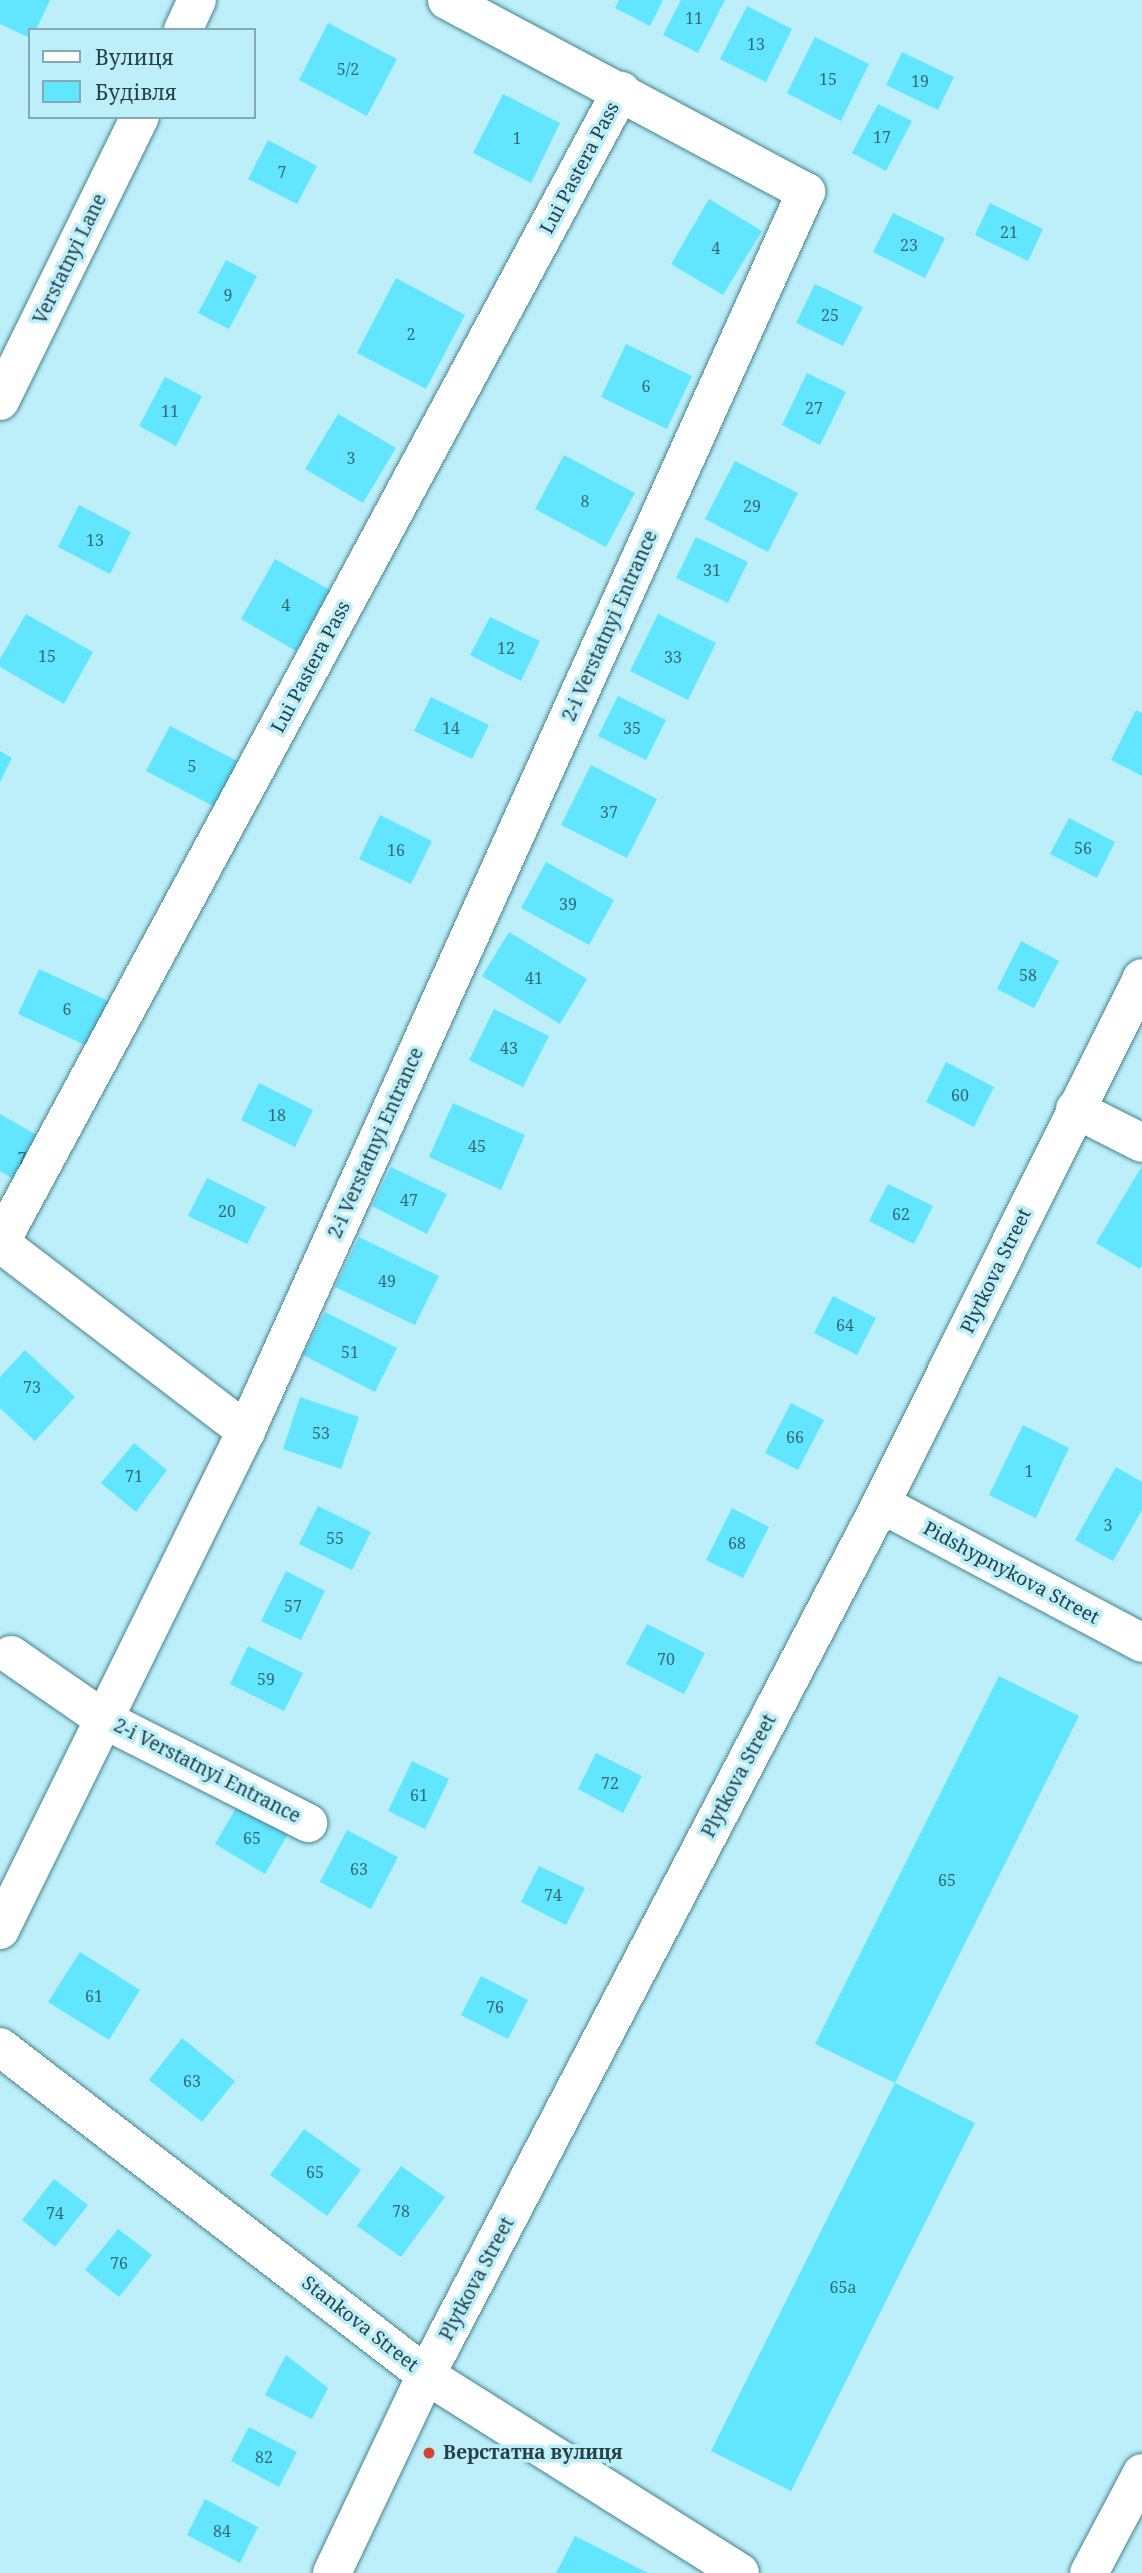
<!DOCTYPE html>
<meta charset="utf-8">
<style>
body{margin:0}
#map{position:relative;width:1142px;height:2573px;overflow:hidden;background:#bdeffa;font-family:"Noto Serif",serif}
div>[style]{position:absolute}
[style*='--x']{left:calc(var(--x)*1px);top:calc(var(--y)*1px);width:calc(var(--w)*1px);rotate:calc(var(--a)*1deg)}
.building>*{inset:0;background:#62e5fe}
.roads{filter:drop-shadow(0 0 2px #44838f) drop-shadow(0 0 2px #44838f)}
.minor>*{height:38px;margin:-19px;padding:0 19px;transform-origin:19px;border-radius:19px;background:#fff}
.tertiary>*{height:38px;margin:-19px;padding:0 19px;transform-origin:19px;border-radius:19px;background:#fff}
.dots>*{width:19px;height:19px;translate:-50% -50%;box-sizing:border-box;border:4px solid #bdeffa;border-radius:50%}
span{translate:-50% -50%;white-space:nowrap;text-align:center;line-height:1.15;-webkit-text-stroke:7px #bdeffa;paint-order:stroke}
.number-label{font-size:16px;color:#366b75}
.number-label span{-webkit-text-stroke-width:0}
.street-label{font-size:19px;color:#274247}
.poi-label{font-size:19px;color:#274247;font-weight:700}
.left{translate:0 -50%;text-align:left}
.legend{position:absolute;left:28px;top:28px;width:228px;height:91px;box-sizing:border-box;background:#bdeffa;border:2px solid #81aab2;margin:0;padding:9px 12px;list-style:none;font-size:21px;color:#274247}
.legend li{display:flex;align-items:center;gap:14px;height:35px}
.legend b{width:35px;border:2px solid #81aab2}
</style>
<div id="map">
<div class="building">
<div style="clip-path:polygon(0 0,50px 0,36px 30px,30px 30px,30px 38px,0 24px)"></div>
<div style="clip-path:polygon(619px 0,663px 0,650px 26px,615px 8px)"></div>
<div style="clip-path:polygon(681px 0,725px 0,698px 53px,663px 35px)"></div>
<div style="clip-path:polygon(747px 6px,792px 29px,766px 82px,720px 59px)"></div>
<div style="clip-path:polygon(328px 23px,397px 59px,367px 116px,299px 80px)"></div>
<div style="clip-path:polygon(815px 37px,869px 64px,841px 121px,787px 93px)"></div>
<div style="clip-path:polygon(902px 52px,954px 77px,938px 110px,886px 85px)"></div>
<div style="clip-path:polygon(503px 94px,560px 123px,531px 183px,473px 153px)"></div>
<div style="clip-path:polygon(878px 104px,912px 121px,886px 171px,852px 153px)"></div>
<div style="clip-path:polygon(268px 140px,317px 166px,297px 204px,248px 179px)"></div>
<div style="clip-path:polygon(709px 199px,762px 231px,723px 295px,671px 264px)"></div>
<div style="clip-path:polygon(990px 203px,1043px 229px,1028px 261px,975px 235px)"></div>
<div style="clip-path:polygon(893px 213px,945px 238px,925px 278px,873px 252px)"></div>
<div style="clip-path:polygon(226px 260px,257px 276px,229px 329px,198px 313px)"></div>
<div style="clip-path:polygon(396px 278px,465px 315px,426px 389px,357px 353px)"></div>
<div style="clip-path:polygon(815px 284px,863px 307px,843px 346px,796px 323px)"></div>
<div style="clip-path:polygon(626px 344px,692px 376px,667px 429px,601px 397px)"></div>
<div style="clip-path:polygon(807px 373px,846px 392px,820px 445px,782px 425px)"></div>
<div style="clip-path:polygon(165px 377px,202px 396px,176px 446px,139px 426px)"></div>
<div style="clip-path:polygon(338px 414px,396px 448px,363px 503px,305px 469px)"></div>
<div style="clip-path:polygon(564px 455px,635px 493px,606px 547px,535px 509px)"></div>
<div style="clip-path:polygon(735px 461px,798px 493px,768px 552px,705px 519px)"></div>
<div style="clip-path:polygon(79px 505px,131px 532px,110px 574px,58px 547px)"></div>
<div style="clip-path:polygon(696px 537px,748px 562px,728px 603px,676px 578px)"></div>
<div style="clip-path:polygon(275px 559px,330px 590px,296px 651px,241px 619px)"></div>
<div style="clip-path:polygon(26px 614px,93px 652px,64px 704px,0 667px,0 659px)"></div>
<div style="clip-path:polygon(658px 614px,716px 643px,688px 700px,630px 671px)"></div>
<div style="clip-path:polygon(490px 617px,540px 641px,521px 681px,470px 655px)"></div>
<div style="clip-path:polygon(618px 696px,666px 720px,646px 760px,598px 736px)"></div>
<div style="clip-path:polygon(431px 697px,489px 725px,472px 759px,414px 731px)"></div>
<div style="clip-path:polygon(1136px 710px,1142px 713px,1142px 776px,1111px 760px)"></div>
<div style="clip-path:polygon(170px 726px,239px 762px,215px 807px,146px 771px)"></div>
<div style="clip-path:polygon(0 751px,12px 758px,0 782px)"></div>
<div style="clip-path:polygon(591px 765px,657px 799px,627px 858px,561px 825px)"></div>
<div style="clip-path:polygon(380px 815px,432px 841px,411px 884px,359px 859px)"></div>
<div style="clip-path:polygon(1069px 818px,1115px 842px,1097px 878px,1050px 854px)"></div>
<div style="clip-path:polygon(546px 862px,614px 900px,589px 945px,521px 908px)"></div>
<div style="clip-path:polygon(509px 932px,587px 979px,560px 1024px,482px 976px)"></div>
<div style="clip-path:polygon(1021px 941px,1059px 961px,1034px 1008px,997px 989px)"></div>
<div style="clip-path:polygon(39px 969px,117px 1005px,96px 1050px,18px 1014px)"></div>
<div style="clip-path:polygon(494px 1009px,549px 1036px,523px 1087px,469px 1060px)"></div>
<div style="clip-path:polygon(946px 1062px,994px 1087px,974px 1127px,926px 1102px)"></div>
<div style="clip-path:polygon(259px 1083px,313px 1110px,295px 1147px,241px 1120px)"></div>
<div style="clip-path:polygon(453px 1103px,525px 1135px,501px 1190px,429px 1157px)"></div>
<div style="clip-path:polygon(0 1114px,52px 1144px,27px 1187px,0 1171px)"></div>
<div style="clip-path:polygon(1142px 1166px,1142px 1265px,1140px 1269px,1096px 1243px)"></div>
<div style="clip-path:polygon(391px 1167px,447px 1194px,427px 1234px,372px 1206px)"></div>
<div style="clip-path:polygon(207px 1178px,266px 1207px,247px 1244px,188px 1216px)"></div>
<div style="clip-path:polygon(888px 1184px,933px 1206px,914px 1244px,869px 1221px)"></div>
<div style="clip-path:polygon(359px 1237px,439px 1276px,415px 1325px,335px 1287px)"></div>
<div style="clip-path:polygon(833px 1296px,876px 1318px,857px 1355px,814px 1333px)"></div>
<div style="clip-path:polygon(325px 1312px,397px 1348px,375px 1392px,303px 1355px)"></div>
<div style="clip-path:polygon(25px 1350px,75px 1397px,35px 1441px,0 1408px,0 1377px)"></div>
<div style="clip-path:polygon(300px 1397px,359px 1417px,341px 1469px,283px 1449px)"></div>
<div style="clip-path:polygon(791px 1403px,824px 1420px,798px 1470px,765px 1453px)"></div>
<div style="clip-path:polygon(1023px 1425px,1069px 1448px,1036px 1518px,989px 1495px)"></div>
<div style="clip-path:polygon(134px 1443px,167px 1470px,136px 1512px,101px 1483px)"></div>
<div style="clip-path:polygon(1116px 1467px,1142px 1482px,1142px 1510px,1113px 1561px,1075px 1540px)"></div>
<div style="clip-path:polygon(318px 1506px,371px 1532px,352px 1570px,299px 1544px)"></div>
<div style="clip-path:polygon(732px 1508px,769px 1527px,743px 1578px,706px 1560px)"></div>
<div style="clip-path:polygon(286px 1571px,325px 1591px,301px 1640px,261px 1621px)"></div>
<div style="clip-path:polygon(647px 1624px,705px 1653px,684px 1694px,626px 1664px)"></div>
<div style="clip-path:polygon(248px 1646px,303px 1673px,284px 1711px,230px 1684px)"></div>
<div style="clip-path:polygon(999px 1676px,1079px 1716px,895px 2083px,815px 2044px)"></div>
<div style="clip-path:polygon(596px 1753px,642px 1776px,623px 1813px,578px 1789px)"></div>
<div style="clip-path:polygon(412px 1761px,449px 1779px,425px 1829px,388px 1811px)"></div>
<div style="clip-path:polygon(239px 1803px,289px 1832px,265px 1874px,215px 1844px)"></div>
<div style="clip-path:polygon(347px 1830px,398px 1857px,371px 1909px,320px 1882px)"></div>
<div style="clip-path:polygon(539px 1866px,585px 1888px,566px 1925px,521px 1902px)"></div>
<div style="clip-path:polygon(80px 1952px,140px 1990px,109px 2040px,48px 2002px)"></div>
<div style="clip-path:polygon(481px 1976px,528px 2000px,508px 2039px,461px 2015px)"></div>
<div style="clip-path:polygon(182px 2038px,235px 2081px,202px 2122px,149px 2080px)"></div>
<div style="clip-path:polygon(895px 2083px,975px 2123px,791px 2491px,711px 2451px)"></div>
<div style="clip-path:polygon(304px 2129px,361px 2170px,327px 2216px,270px 2175px)"></div>
<div style="clip-path:polygon(401px 2166px,445px 2197px,401px 2257px,357px 2226px)"></div>
<div style="clip-path:polygon(54px 2179px,88px 2205px,55px 2247px,22px 2220px)"></div>
<div style="clip-path:polygon(118px 2229px,152px 2255px,119px 2297px,85px 2270px)"></div>
<div style="clip-path:polygon(286px 2355px,328px 2388px,312px 2419px,265px 2395px)"></div>
<div style="clip-path:polygon(249px 2427px,297px 2452px,279px 2487px,231px 2461px)"></div>
<div style="clip-path:polygon(205px 2499px,258px 2527px,240px 2563px,187px 2535px)"></div>
<div style="clip-path:polygon(575px 2536px,648px 2573px,556px 2573px)"></div>
</div>
<div class="roads">
<div class="minor">
<div style="--x:183;--y:30;--w:33;--a:-65"></div>
<div style="--x:0;--y:401;--w:317;--a:-63.8"></div>
<div style="--x:1075;--y:1109;--w:75;--a:26.9"></div>
<div style="--x:0;--y:1243;--w:310;--a:37.4"></div>
<div style="--x:246;--y:1431;--w:1360;--a:-65.68"></div>
<div style="--x:806;--y:192;--w:407;--a:-151.9"></div>
<div style="--x:0;--y:1243;--w:1309;--a:-61.67"></div>
<div style="--x:881;--y:1504;--w:296;--a:28"></div>
<div style="--x:11;--y:1655;--w:114;--a:34.7"></div>
<div style="--x:105;--y:1720;--w:228;--a:26.9"></div>
<div style="--x:0;--y:1930;--w:556;--a:-63.76"></div>
<div style="--x:0;--y:2047;--w:538;--a:37.59"></div>
<div style="--x:426;--y:2375;--w:371;--a:32.2"></div>
<div style="--x:1089;--y:2573;--w:113;--a:-62.1"></div>
</div>
<div class="tertiary">
<div style="--x:332;--y:2573;--w:219;--a:-64.6"></div>
<div style="--x:426;--y:2375;--w:983;--a:-62.42"></div>
<div style="--x:881;--y:1504;--w:587;--a:-63.61"></div>
</div>
</div>
<div class="dots">
<div style="left:429px;top:2453px;background:#d2462e"></div>
</div>
<div class="number-label">
<span style="left:694px;top:18px">11</span>
<span style="left:756px;top:44px">13</span>
<span style="left:348px;top:69px">5/2</span>
<span style="left:828px;top:79px">15</span>
<span style="left:920px;top:81px">19</span>
<span style="left:882px;top:137px">17</span>
<span style="left:517px;top:138px">1</span>
<span style="left:282px;top:172px">7</span>
<span style="left:1009px;top:232px">21</span>
<span style="left:909px;top:245px">23</span>
<span style="left:716px;top:248px">4</span>
<span style="left:228px;top:295px">9</span>
<span style="left:830px;top:315px">25</span>
<span style="left:411px;top:334px">2</span>
<span style="left:646px;top:386px">6</span>
<span style="left:814px;top:408px">27</span>
<span style="left:170px;top:411px">11</span>
<span style="left:351px;top:458px">3</span>
<span style="left:585px;top:501px">8</span>
<span style="left:752px;top:506px">29</span>
<span style="left:95px;top:540px">13</span>
<span style="left:712px;top:570px">31</span>
<span style="left:286px;top:605px">4</span>
<span style="left:506px;top:648px">12</span>
<span style="left:47px;top:656px">15</span>
<span style="left:673px;top:657px">33</span>
<span style="left:451px;top:728px">14</span>
<span style="left:632px;top:728px">35</span>
<span style="left:192px;top:766px">5</span>
<span style="left:609px;top:812px">37</span>
<span style="left:1083px;top:848px">56</span>
<span style="left:396px;top:850px">16</span>
<span style="left:568px;top:904px">39</span>
<span style="left:1028px;top:975px">58</span>
<span style="left:534px;top:978px">41</span>
<span style="left:67px;top:1009px">6</span>
<span style="left:509px;top:1048px">43</span>
<span style="left:960px;top:1095px">60</span>
<span style="left:277px;top:1115px">18</span>
<span style="left:477px;top:1146px">45</span>
<span style="left:22px;top:1158px">7</span>
<span style="left:409px;top:1200px">47</span>
<span style="left:227px;top:1211px">20</span>
<span style="left:901px;top:1214px">62</span>
<span style="left:387px;top:1281px">49</span>
<span style="left:845px;top:1325px">64</span>
<span style="left:350px;top:1352px">51</span>
<span style="left:32px;top:1387px">73</span>
<span style="left:321px;top:1433px">53</span>
<span style="left:795px;top:1437px">66</span>
<span style="left:1029px;top:1471px">1</span>
<span style="left:134px;top:1476px">71</span>
<span style="left:1108px;top:1525px">3</span>
<span style="left:335px;top:1538px">55</span>
<span style="left:737px;top:1543px">68</span>
<span style="left:293px;top:1606px">57</span>
<span style="left:666px;top:1659px">70</span>
<span style="left:266px;top:1679px">59</span>
<span style="left:610px;top:1783px">72</span>
<span style="left:419px;top:1795px">61</span>
<span style="left:252px;top:1838px">65</span>
<span style="left:359px;top:1869px">63</span>
<span style="left:947px;top:1880px">65</span>
<span style="left:553px;top:1895px">74</span>
<span style="left:94px;top:1996px">61</span>
<span style="left:495px;top:2007px">76</span>
<span style="left:192px;top:2081px">63</span>
<span style="left:315px;top:2172px">65</span>
<span style="left:401px;top:2211px">78</span>
<span style="left:55px;top:2213px">74</span>
<span style="left:119px;top:2263px">76</span>
<span style="left:843px;top:2287px">65а</span>
<span style="left:264px;top:2457px">82</span>
<span style="left:222px;top:2531px">84</span>
</div>
<div class="street-label">
<span style="left:580px;top:168px;rotate:-62deg">Lui Pastera Pass</span>
<span style="left:70px;top:259px;rotate:-64deg">Verstatnyi Lane</span>
<span style="left:610px;top:626px;rotate:-66deg">2-i Verstatnyi Entrance</span>
<span style="left:311px;top:667px;rotate:-62deg">Lui Pastera Pass</span>
<span style="left:376px;top:1143px;rotate:-66deg">2-i Verstatnyi Entrance</span>
<span style="left:996px;top:1271px;rotate:-64deg">Plytkova Street</span>
<span style="left:1011px;top:1573px;rotate:28deg">Pidshypnykova Street</span>
<span style="left:207px;top:1771px;rotate:27deg">2-i Verstatnyi Entrance</span>
<span style="left:739px;top:1776px;rotate:-62deg">Plytkova Street</span>
<span style="left:477px;top:2279px;rotate:-62deg">Plytkova Street</span>
<span style="left:360px;top:2324px;rotate:38deg">Stankova Street</span>
</div>
<div class="poi-label">
<span class="left" style="left:443px;top:2453px">Верстатна вулиця</span>
</div>
<ul class="legend">
<li><b style="height:9px;background:#fff"></b>Вулиця</li>
<li><b style="height:19px;background:#62e5fe"></b>Будівля</li>
</ul>
</div>
